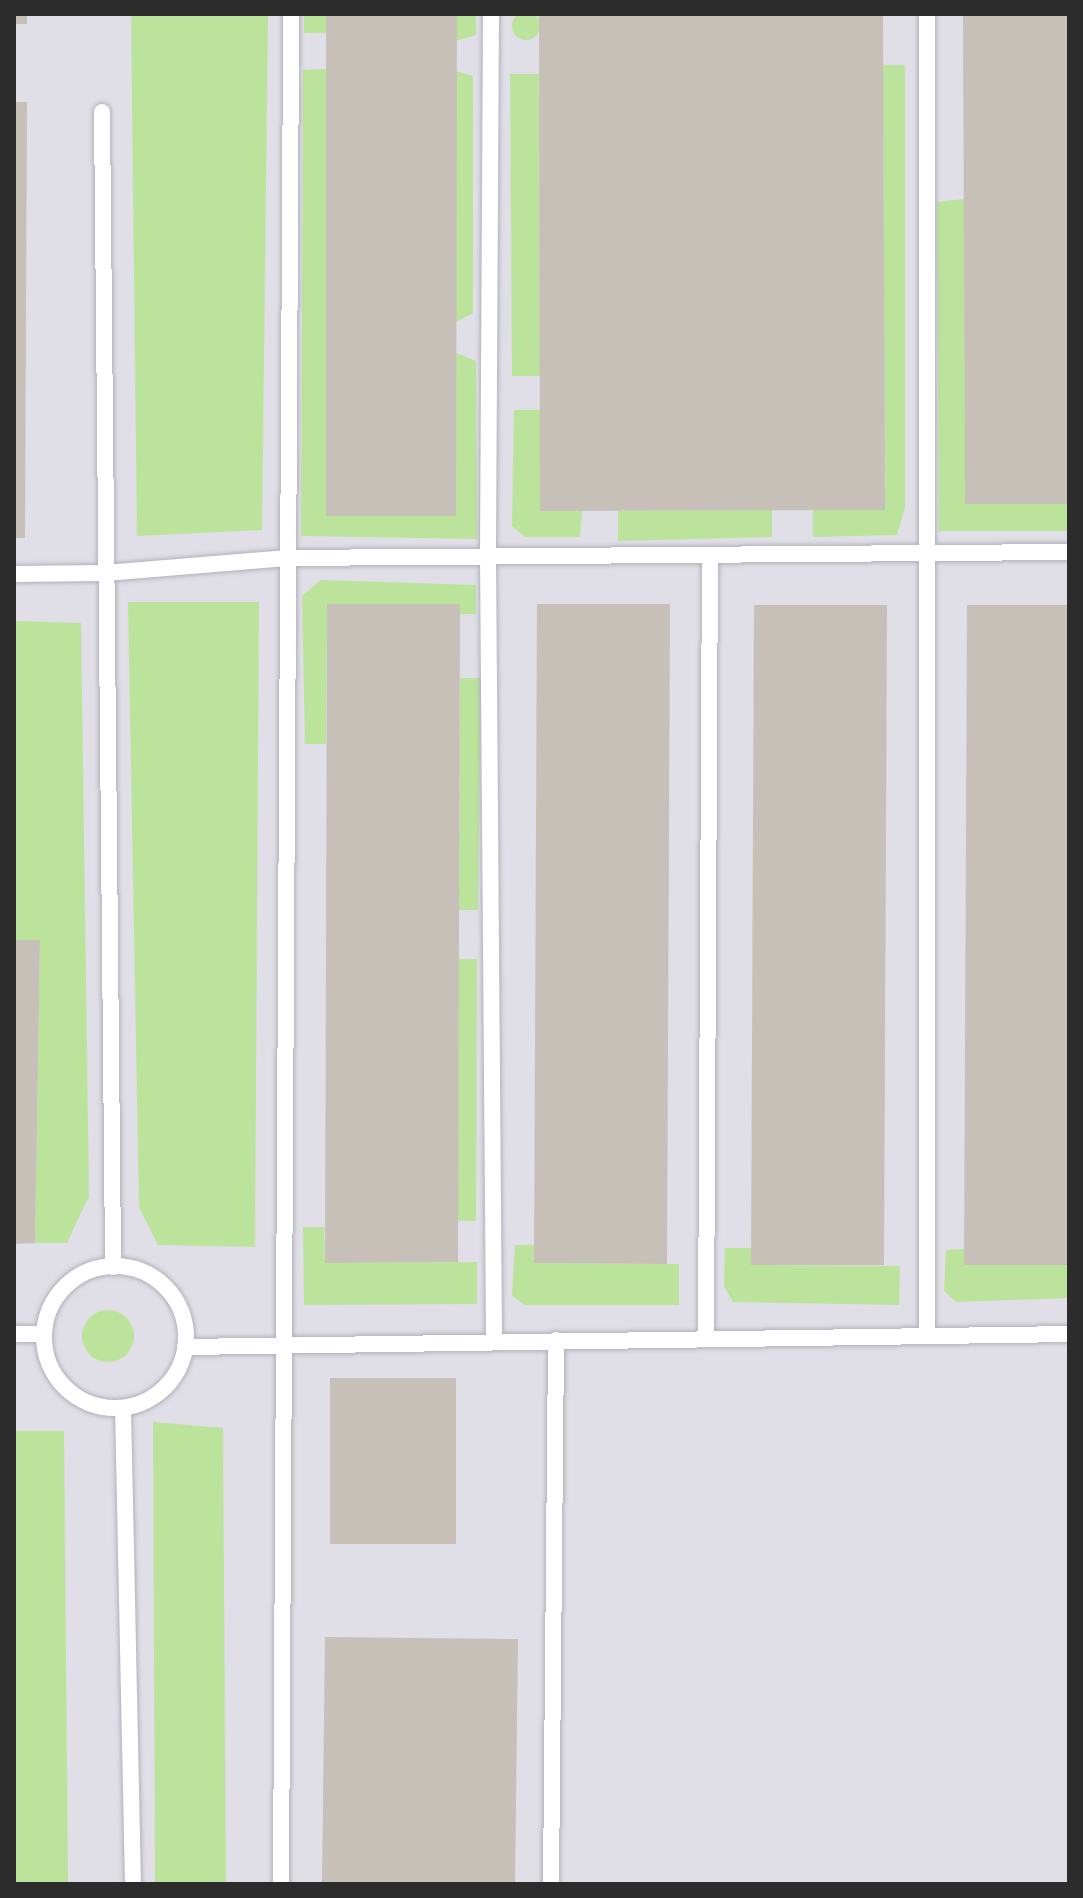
<!DOCTYPE html>
<style>
body{margin:0}
#map{position:relative;width:1083px;height:1898px;overflow:hidden;background:#ede5de;font-family:"Source Sans 3",sans-serif}
div>[style]{position:absolute}
[style*='--x']{left:calc(var(--x)*1px);top:calc(var(--y)*1px);width:calc(var(--w)*1px);rotate:calc(var(--a)*1deg)}
.industrial>*{inset:0;background:#e0dee6}
.green>*{inset:0;background:#bce39b}
.round{border-radius:50%}
.building>*{inset:0;background:#c6c0b9}
.roads{filter:drop-shadow(0 0 2px #aeb2bc) drop-shadow(0 0 2px #aeb2bc)}
.lane>*{height:16px;margin:-8px;padding:0 8px;transform-origin:8px;border-radius:8px;background:#fff}
.lane>.ring{margin:-8px;padding:0;box-sizing:content-box;background:none;border:16px solid #fff;border-radius:50%}
span{translate:-50% -50%;white-space:nowrap;text-align:center;line-height:1.15;-webkit-text-stroke:8px #fff;paint-order:stroke}
.frame{position:absolute;inset:0;border:16px solid #2c2c2c;pointer-events:none}
</style>
<div id="map">
<div class="industrial">
<div style="clip-path:polygon(14px 14px,1069px 14px,1069px 1884px,14px 1884px)"></div>
</div>
<div class="green">
<div class="round" style="left:512px;top:12px;width:28px;height:28px"></div>
<div style="clip-path:polygon(131px 14px,268px 14px,262px 530px,137px 536px)"></div>
<div style="clip-path:polygon(304px 14px,326px 14px,326px 33px,304px 33px)"></div>
<div style="clip-path:polygon(457px 14px,476px 14px,476px 35px,456px 41px)"></div>
<div style="clip-path:polygon(883px 65px,905px 65px,905px 507px,897px 535px,813px 537px,813px 510px,885px 509px)"></div>
<div style="clip-path:polygon(326px 69px,326px 515px,456px 515px,456px 353px,476px 361px,477px 539px,301px 536px,303px 70px)"></div>
<div style="clip-path:polygon(456px 71px,473px 76px,473px 313px,456px 322px)"></div>
<div style="clip-path:polygon(510px 74px,539px 74px,540px 376px,512px 376px)"></div>
<div style="clip-path:polygon(964px 199px,1069px 504px,1069px 531px,939px 531px,937px 202px)"></div>
<div style="clip-path:polygon(514px 410px,540px 410px,541px 511px,582px 511px,580px 537px,525px 537px,512px 526px)"></div>
<div style="clip-path:polygon(772px 510px,772px 537px,618px 541px,618px 511px)"></div>
<div style="clip-path:polygon(321px 580px,476px 585px,476px 614px,460px 614px,460px 604px,327px 604px,326px 744px,305px 744px,302px 596px)"></div>
<div style="clip-path:polygon(128px 602px,259px 602px,255px 1247px,158px 1245px,139px 1207px)"></div>
<div style="clip-path:polygon(14px 621px,81px 623px,89px 1196px,67px 1243px,35px 1243px,40px 941px,14px 940px)"></div>
<div style="clip-path:polygon(460px 678px,481px 678px,478px 910px,459px 910px)"></div>
<div style="clip-path:polygon(459px 959px,477px 959px,476px 1221px,458px 1221px)"></div>
<div style="clip-path:polygon(303px 1227px,324px 1227px,325px 1263px,477px 1262px,477px 1304px,304px 1305px)"></div>
<div style="clip-path:polygon(515px 1245px,534px 1245px,534px 1263px,679px 1264px,679px 1305px,525px 1305px,512px 1296px)"></div>
<div style="clip-path:polygon(725px 1248px,751px 1248px,752px 1265px,900px 1266px,899px 1305px,733px 1302px,724px 1286px)"></div>
<div style="clip-path:polygon(964px 1249px,964px 1265px,1069px 1265px,1069px 1298px,956px 1302px,944px 1291px,946px 1250px)"></div>
<div class="round" style="left:82px;top:1310px;width:52px;height:52px"></div>
<div style="clip-path:polygon(153px 1422px,223px 1428px,226px 1884px,155px 1884px)"></div>
<div style="clip-path:polygon(14px 1431px,64px 1431px,68px 1884px,14px 1884px)"></div>
</div>
<div class="building">
<div style="clip-path:polygon(14px 14px,27px 14px,27px 24px,14px 24px)"></div>
<div style="clip-path:polygon(326px 14px,457px 14px,456px 516px,326px 516px)"></div>
<div style="clip-path:polygon(539px 14px,883px 14px,885px 510px,540px 511px)"></div>
<div style="clip-path:polygon(963px 14px,1069px 14px,1069px 504px,965px 504px)"></div>
<div style="clip-path:polygon(14px 102px,27px 102px,25px 538px,14px 538px)"></div>
<div style="clip-path:polygon(327px 604px,460px 604px,458px 1262px,325px 1263px)"></div>
<div style="clip-path:polygon(537px 604px,670px 604px,667px 1264px,534px 1263px)"></div>
<div style="clip-path:polygon(754px 605px,887px 605px,884px 1265px,751px 1265px)"></div>
<div style="clip-path:polygon(967px 605px,1069px 605px,1069px 1265px,964px 1265px)"></div>
<div style="clip-path:polygon(14px 940px,40px 940px,35px 1243px,14px 1244px)"></div>
<div style="clip-path:polygon(330px 1378px,456px 1378px,456px 1544px,330px 1544px)"></div>
<div style="clip-path:polygon(325px 1637px,518px 1639px,515px 1884px,322px 1884px)"></div>
</div>
<div class="roads">
<div class="lane">
<div style="--x:491;--y:14;--w:542;--a:90.32"></div>
<div style="--x:488;--y:556;--w:785;--a:89.56"></div>
<div style="--x:102;--y:112;--w:1155;--a:89.45"></div>
<div style="--x:14;--y:574;--w:91;--a:-0.6"></div>
<div style="--x:105;--y:573;--w:183;--a:-4.7"></div>
<div style="--x:287;--y:558;--w:782;--a:-0.44"></div>
<div class="ring" style="left:44px;top:1266px;width:126px;height:126px"></div>
<div style="--x:14;--y:1334;--w:29;--a:0"></div>
<div style="--x:927;--y:1336;--w:1322;--a:-90"></div>
<div style="--x:706;--y:1339;--w:784;--a:-89.71"></div>
<div style="--x:185;--y:1347;--w:884;--a:-0.84"></div>
<div style="--x:123;--y:1408;--w:476;--a:88.8"></div>
<div style="--x:281;--y:1884;--w:1870;--a:-89.69"></div>
<div style="--x:551;--y:1884;--w:544;--a:-89.47"></div>
</div>
</div>
<div class="frame"></div>
</div>
